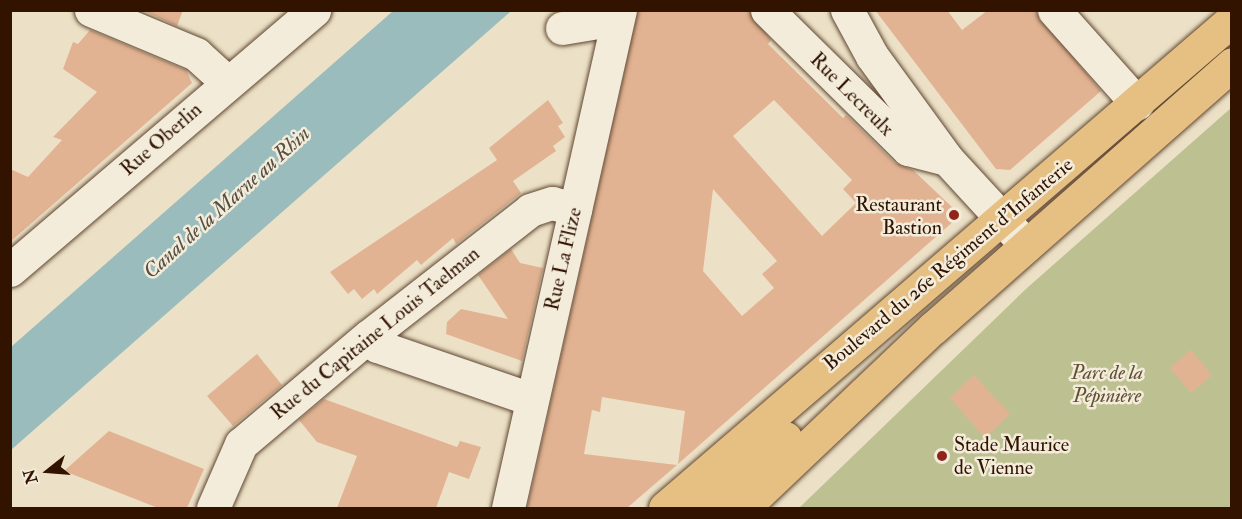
<!DOCTYPE html>
<meta charset="utf-8">
<style>
body{margin:0}
#map{position:relative;width:1242px;height:519px;overflow:hidden;background:#ece1c6;font-family:"IM FELL Double Pica",serif}
div>[style]{position:absolute}
[style*='--x']{left:calc(var(--x)*1px);top:calc(var(--y)*1px);width:calc(var(--w)*1px);rotate:calc(var(--a)*1deg)}
.green>*{inset:0;background:#bdc191}
.water>*{inset:0;background:#9abcbc}
.building>*{inset:0;background:#e2b392}
.roads{filter:drop-shadow(0 0 2px #604632) drop-shadow(0 0 2px #604632)}
.minor>*{height:33px;margin:-16.5px;padding:0 16.5px;transform-origin:16.5px;border-radius:16.5px;background:#f3ecda}
.major>*{height:33px;margin:-16.5px;padding:0 16.5px;transform-origin:16.5px;border-radius:16.5px;background:#e6c083}
.dots>*{width:16px;height:16px;translate:-50% -50%;box-sizing:border-box;border:3px solid #f3ecda;border-radius:50%}
span{translate:-50% -50%;white-space:nowrap;text-align:center;line-height:1.15;-webkit-text-stroke:5px #f3ecda;paint-order:stroke}
.street-label{font-size:20px;color:#311300}
.poi-label{font-size:20px;color:#311300}
.right{translate:-100% -50%;text-align:right}
.left{translate:0 -50%;text-align:left}
.park-label{font-size:20px;color:#625033;font-style:italic}
.water-label{font-size:21px;color:#564e42;font-style:italic}
.frame{position:absolute;inset:0;border:12px solid #311300;pointer-events:none}
.north{position:absolute;left:18px;top:441px;width:60px;height:60px;-webkit-text-stroke:4px #f3ecda;paint-order:stroke;rotate:253deg;font-size:16px;font-weight:700;line-height:24px;text-align:center;color:#311300}
.north::after{content:'';display:block;margin:auto;width:21px;height:27px;background:#311300;clip-path:polygon(50% 0,100% 100%,50% 72%,0 100%)}
</style>
<div id="map">
<div class="green">
<div style="clip-path:polygon(1231px 108px,1231px 508px,799px 508px,1027px 288px)"></div>
</div>
<div class="water">
<div style="clip-path:polygon(393px 11px,511px 11px,11px 450px,11px 347px)"></div>
</div>
<div class="building">
<div style="clip-path:polygon(142px 10px,183px 10px,177px 26px)"></div>
<div style="clip-path:polygon(evenodd,638px 10px,749px 10px,771px 40px,768px 44px,843px 118px,846px 115px,895px 163px,913px 170px,954px 209px,955px 220px,678px 464px,685px 411px,602px 397px,600px 412px,592px 410px,584px 454px,677px 465px,627px 508px,527px 508px,638px 10px,774px 100px,852px 180px,843px 189px,856px 203px,822px 236px,733px 136px,774px 100px,638px 10px,713px 189px,777px 261px,762px 274px,774px 288px,742px 316px,703px 271px,713px 189px)"></div>
<div style="clip-path:polygon(875px 10px,947px 10px,962px 30px,988px 10px,1034px 10px,1101px 91px,1010px 170px,996px 169px)"></div>
<div style="clip-path:polygon(90px 30px,186px 70px,192px 83px,10px 242px,10px 169px,28px 177px,62px 140px,53px 137px,97px 92px,63px 69px,73px 42px,78px 44px)"></div>
<div style="clip-path:polygon(548px 100px,563px 123px,558px 126px,565px 137px,553px 146px,556px 151px,513px 181px,521px 193px,456px 244px,453px 238px,421px 265px,417px 260px,377px 294px,374px 289px,362px 299px,354px 289px,348px 294px,330px 272px,497px 160px,489px 148px)"></div>
<div style="clip-path:polygon(511px 249px,520px 263px,543px 268px,522px 361px,446px 334px,447px 322px,461px 309px,508px 319px,478px 275px)"></div>
<div style="clip-path:polygon(1191px 350px,1212px 375px,1191px 393px,1170px 368px)"></div>
<div style="clip-path:polygon(257px 354px,282px 385px,233px 426px,207px 396px)"></div>
<div style="clip-path:polygon(974px 375px,1010px 414px,985px 438px,950px 398px)"></div>
<div style="clip-path:polygon(324px 399px,457px 447px,460px 441px,481px 447px,469px 479px,449px 472px,436px 508px,337px 508px,357px 456px,317px 442px,299px 420px)"></div>
<div style="clip-path:polygon(109px 431px,204px 469px,187px 508px,158px 508px,64px 471px)"></div>
</div>
<div class="roads">
<div class="minor">
<div style="--x:91;--y:10;--w:114;--a:22.7"></div>
<div style="--x:196;--y:54;--w:42;--a:42.1"></div>
<div style="--x:767;--y:10;--w:198;--a:44.6"></div>
<div style="--x:908;--y:149;--w:40;--a:14.4"></div>
<div style="--x:847;--y:10;--w:52;--a:61.5"></div>
<div style="--x:872;--y:56;--w:127;--a:53.9"></div>
<div style="--x:947;--y:159;--w:117;--a:47.4"></div>
<div style="--x:1054;--y:10;--w:125;--a:48.3"></div>
<div style="--x:562;--y:28;--w:55;--a:-9.5"></div>
<div style="--x:10;--y:270;--w:400;--a:-40.5"></div>
<div style="--x:369;--y:336;--w:13;--a:51"></div>
<div style="--x:377;--y:346;--w:163;--a:19"></div>
<div style="--x:213;--y:508;--w:70;--a:-66.4"></div>
<div style="--x:241;--y:444;--w:167;--a:-40.2"></div>
<div style="--x:369;--y:336;--w:204;--a:-38"></div>
<div style="--x:530;--y:210;--w:23;--a:-18"></div>
<div style="--x:552;--y:203;--w:24;--a:15"></div>
<div style="--x:508;--y:508;--w:510;--a:-77.33"></div>
</div>
<div class="major">
<div style="--x:665;--y:508;--w:748;--a:-40.72"></div>
<div style="--x:707;--y:508;--w:105;--a:-41.9"></div>
<div style="--x:743;--y:508;--w:262;--a:-43.5"></div>
<div style="--x:933;--y:328;--w:399;--a:-41.4"></div>
</div>
</div>
<div class="dots">
<div style="left:954px;top:215px;background:#8f2418"></div>
<div style="left:942px;top:456px;background:#8f2418"></div>
</div>
<div class="street-label">
<span style="left:852px;top:94px;rotate:45deg">Rue Lecreulx</span>
<span style="left:161px;top:139px;rotate:-41deg">Rue Oberlin</span>
<span style="left:563px;top:259px;rotate:-77deg">Rue La Flize</span>
<span style="left:948px;top:264px;rotate:-40deg">Boulevard du 26e Régiment d'Infanterie</span>
<span style="left:375px;top:333px;rotate:-39deg">Rue du Capitaine Louis Taelman</span>
</div>
<div class="poi-label">
<span class="right" style="left:942px;top:216px">Restaurant<br>Bastion</span>
<span class="left" style="left:954px;top:456px">Stade Maurice<br>de Vienne</span>
</div>
<div class="park-label">
<span style="left:1107px;top:384px">Parc de la<br>Pépinière</span>
</div>
<div class="water-label">
<span style="left:227px;top:203px;rotate:-42deg">Canal de la Marne au Rhin</span>
</div>
<div class="frame"></div>
<div class="north">N</div>
</div>
